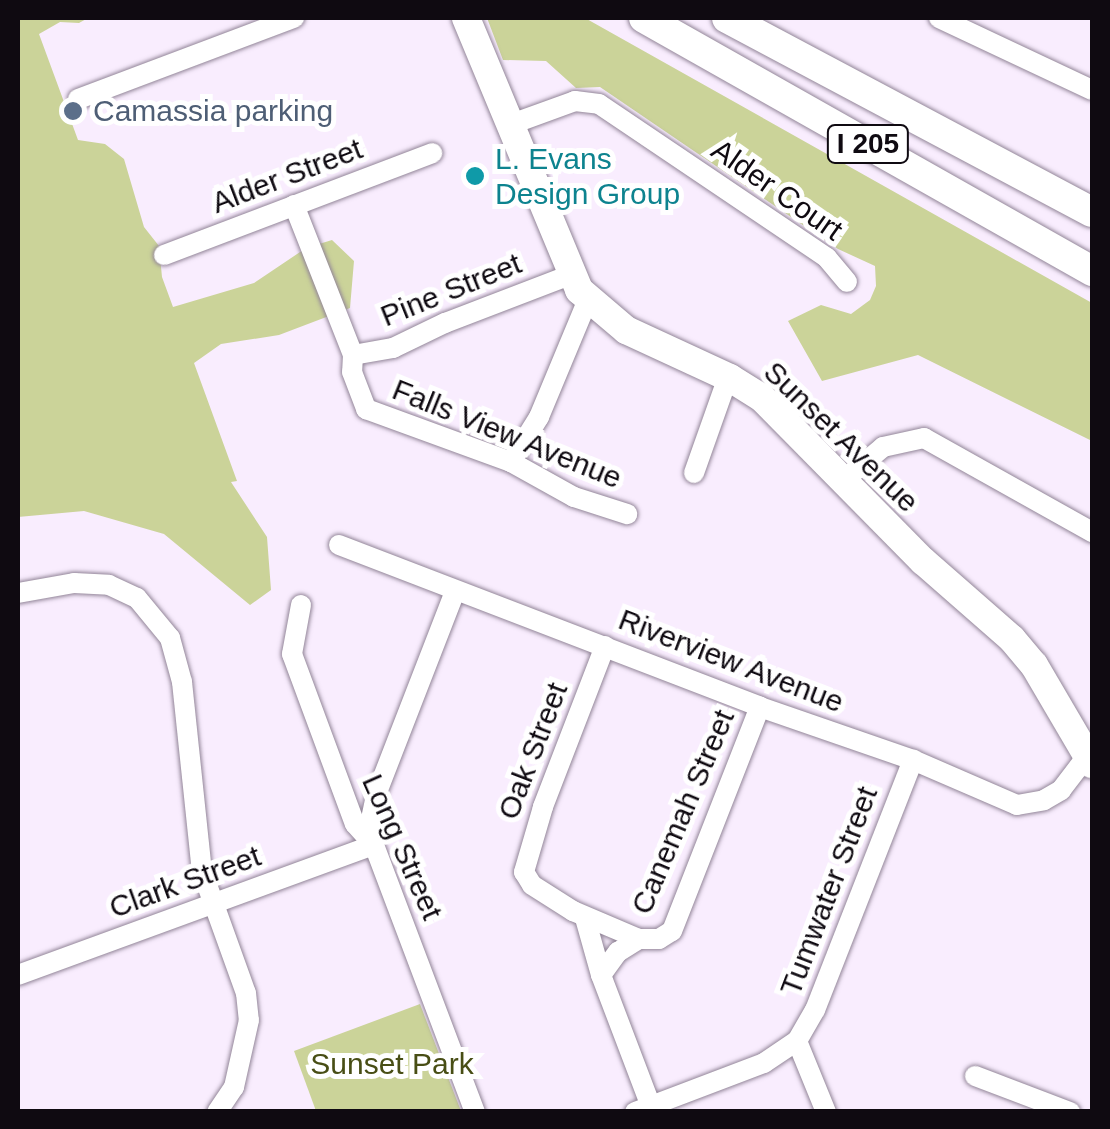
<!DOCTYPE html>
<style>
body{margin:0}
#map{position:relative;width:1110px;height:1129px;overflow:hidden;background:#f9edfe;font-family:Helvetica,sans-serif}
div>[style]{position:absolute}
[style*='--x']{left:calc(var(--x)*1px);top:calc(var(--y)*1px);width:calc(var(--w)*1px);rotate:calc(var(--a)*1deg)}
.green>*{inset:0;background:#cbd399}
.roads{filter:drop-shadow(0 0 2px #928598) drop-shadow(0 0 2px #928598)}
.minor>*{height:20px;margin:-10px;padding:0 10px;transform-origin:10px;border-radius:10px;background:#fff}
.major>*{height:28px;margin:-14px;padding:0 14px;transform-origin:14px;border-radius:14px;background:#fff}
.highway>*{height:30px;margin:-15px;padding:0 15px;transform-origin:15px;border-radius:15px;background:#fff}
.dots>*{width:28px;height:28px;translate:-50% -50%;box-sizing:border-box;border:5px solid #fff;border-radius:50%}
span{translate:-50% -50%;white-space:nowrap;text-align:center;line-height:1.15;-webkit-text-stroke:10px #fff;paint-order:stroke}
.shield-label span{padding:2px 8px;background:#fff;border:2px solid;border-radius:8px;-webkit-text-stroke-width:0}
.shield-label{font-size:28px;color:#0f0a11;font-weight:700}
.service-label{font-size:30px;color:#4e5e75}
.left{translate:0 -50%;text-align:left}
.culture-label{font-size:30px;color:#0d838f}
.street-label{font-size:30px;color:#0f0a11}
.park-label{font-size:30px;color:#484e15}
.frame{position:absolute;inset:0;border:20px solid #0f0a11;pointer-events:none}
</style>
<div id="map">
<div class="green">
<div style="clip-path:polygon(18px 18px,88px 18px,79px 23px,60px 22px,39px 34px,78px 140px,105px 144px,124px 159px,144px 227px,159px 246px,162px 277px,173px 307px,254px 283px,306px 248px,332px 240px,354px 261px,350px 308px,279px 335px,221px 344px,194px 363px,237px 481px,231px 482px,267px 537px,271px 590px,250px 605px,164px 534px,84px 511px,18px 517px)"></div>
<div style="clip-path:polygon(487px 18px,585px 18px,1092px 303px,1092px 441px,918px 355px,822px 381px,788px 321px,821px 305px,851px 314px,870px 300px,876px 286px,875px 266px,838px 249px,600px 87px,576px 88px,546px 61px,503px 60px)"></div>
<div style="clip-path:polygon(420px 1004px,461px 1111px,316px 1111px,294px 1051px)"></div>
</div>
<div class="roads">
<div class="minor">
<div style="--x:939;--y:18;--w:169;--a:25.2"></div>
<div style="--x:78;--y:99;--w:231;--a:-20.6"></div>
<div style="--x:509;--y:125;--w:70;--a:-20"></div>
<div style="--x:575;--y:101;--w:24;--a:7"></div>
<div style="--x:599;--y:104;--w:275;--a:34"></div>
<div style="--x:827;--y:258;--w:31;--a:50"></div>
<div style="--x:294;--y:205;--w:161;--a:68.5"></div>
<div style="--x:353;--y:355;--w:17;--a:93"></div>
<div style="--x:352;--y:372;--w:40;--a:69"></div>
<div style="--x:366;--y:409;--w:154;--a:20.1"></div>
<div style="--x:511;--y:462;--w:72;--a:29.1"></div>
<div style="--x:574;--y:497;--w:56;--a:17.8"></div>
<div style="--x:164;--y:255;--w:287;--a:-20.8"></div>
<div style="--x:353;--y:355;--w:41;--a:-9.9"></div>
<div style="--x:393;--y:348;--w:58;--a:-25.7"></div>
<div style="--x:445;--y:323;--w:134;--a:-21"></div>
<div style="--x:511;--y:462;--w:53;--a:-58.1"></div>
<div style="--x:539;--y:417;--w:128;--a:-67.4"></div>
<div style="--x:694;--y:473;--w:102;--a:-70.5"></div>
<div style="--x:844;--y:480;--w:51;--a:-40.2"></div>
<div style="--x:883;--y:447;--w:42;--a:-12.4"></div>
<div style="--x:924;--y:438;--w:193;--a:29.2"></div>
<div style="--x:339;--y:545;--w:451;--a:21"></div>
<div style="--x:760;--y:707;--w:162;--a:19.1"></div>
<div style="--x:913;--y:760;--w:113;--a:23.4"></div>
<div style="--x:1017;--y:805;--w:27;--a:-10"></div>
<div style="--x:1044;--y:800;--w:20;--a:-30"></div>
<div style="--x:1061;--y:790;--w:43;--a:-52.6"></div>
<div style="--x:18;--y:593;--w:57;--a:-10.1"></div>
<div style="--x:74;--y:583;--w:35;--a:3"></div>
<div style="--x:109;--y:585;--w:31;--a:25"></div>
<div style="--x:137;--y:598;--w:52;--a:50.5"></div>
<div style="--x:170;--y:638;--w:46;--a:74.7"></div>
<div style="--x:182;--y:682;--w:190;--a:84"></div>
<div style="--x:202;--y:871;--w:130;--a:70.2"></div>
<div style="--x:246;--y:993;--w:27;--a:84"></div>
<div style="--x:249;--y:1020;--w:69;--a:102.6"></div>
<div style="--x:234;--y:1087;--w:30;--a:124"></div>
<div style="--x:301;--y:605;--w:50;--a:100.4"></div>
<div style="--x:292;--y:654;--w:181;--a:69.7"></div>
<div style="--x:355;--y:824;--w:28;--a:48"></div>
<div style="--x:374;--y:845;--w:285;--a:69.3"></div>
<div style="--x:605;--y:646;--w:173;--a:111.1"></div>
<div style="--x:543;--y:807;--w:68;--a:106.3"></div>
<div style="--x:524;--y:872;--w:15;--a:58"></div>
<div style="--x:532;--y:885;--w:49;--a:32.4"></div>
<div style="--x:573;--y:911;--w:72;--a:23"></div>
<div style="--x:639;--y:939;--w:20;--a:0"></div>
<div style="--x:659;--y:939;--w:15;--a:-32"></div>
<div style="--x:672;--y:931;--w:241;--a:-68.6"></div>
<div style="--x:374;--y:845;--w:26;--a:-97"></div>
<div style="--x:371;--y:819;--w:25;--a:-78"></div>
<div style="--x:376;--y:795;--w:219;--a:-68.8"></div>
<div style="--x:585;--y:918;--w:59;--a:74.3"></div>
<div style="--x:601;--y:975;--w:147;--a:69.2"></div>
<div style="--x:18;--y:975;--w:379;--a:-20.1"></div>
<div style="--x:601;--y:975;--w:29;--a:-54"></div>
<div style="--x:618;--y:952;--w:25;--a:-32"></div>
<div style="--x:797;--y:1041;--w:77;--a:67.8"></div>
<div style="--x:975;--y:1076;--w:102;--a:20.8"></div>
<div style="--x:635;--y:1112;--w:138;--a:-20.8"></div>
<div style="--x:764;--y:1063;--w:40;--a:-34"></div>
<div style="--x:797;--y:1041;--w:36;--a:-60"></div>
<div style="--x:815;--y:1010;--w:269;--a:-68.6"></div>
</div>
<div class="major">
<div style="--x:466;--y:18;--w:295;--a:67.4"></div>
<div style="--x:579;--y:290;--w:62;--a:40.4"></div>
<div style="--x:626;--y:330;--w:115;--a:24.8"></div>
<div style="--x:730;--y:378;--w:38;--a:32"></div>
<div style="--x:762;--y:398;--w:229;--a:45.4"></div>
<div style="--x:923;--y:561;--w:118;--a:41.2"></div>
<div style="--x:1012;--y:639;--w:34;--a:50"></div>
<div style="--x:1034;--y:665;--w:115;--a:59.6"></div>
</div>
<div class="highway">
<div style="--x:644;--y:18;--w:515;--a:29.45"></div>
<div style="--x:727;--y:18;--w:413;--a:28"></div>
</div>
</div>
<div class="dots">
<div style="left:73px;top:111px;background:#5c6f8a"></div>
<div style="left:475px;top:176px;background:#0f9aa8"></div>
</div>
<div class="shield-label">
<span style="left:868px;top:144px">I 205</span>
</div>
<div class="service-label">
<span class="left" style="left:93px;top:111px">Camassia parking</span>
</div>
<div class="culture-label">
<span class="left" style="left:495px;top:176px">L. Evans<br>Design Group</span>
</div>
<div class="street-label">
<span style="left:287px;top:176px;rotate:-21deg">Alder Street</span>
<span style="left:777px;top:190px;rotate:35deg">Alder Court</span>
<span style="left:451px;top:290px;rotate:-22deg">Pine Street</span>
<span style="left:507px;top:434px;rotate:22deg">Falls View Avenue</span>
<span style="left:841px;top:437px;rotate:44deg">Sunset Avenue</span>
<span style="left:731px;top:661px;rotate:21deg">Riverview Avenue</span>
<span style="left:533px;top:751px;rotate:-69deg">Oak Street</span>
<span style="left:683px;top:812px;rotate:-67deg">Canemah Street</span>
<span style="left:402px;top:847px;rotate:66deg">Long Street</span>
<span style="left:185px;top:882px;rotate:-20deg">Clark Street</span>
<span style="left:829px;top:891px;rotate:-69deg">Tumwater Street</span>
</div>
<div class="park-label">
<span style="left:392px;top:1064px">Sunset Park</span>
</div>
<div class="frame"></div>
</div>
